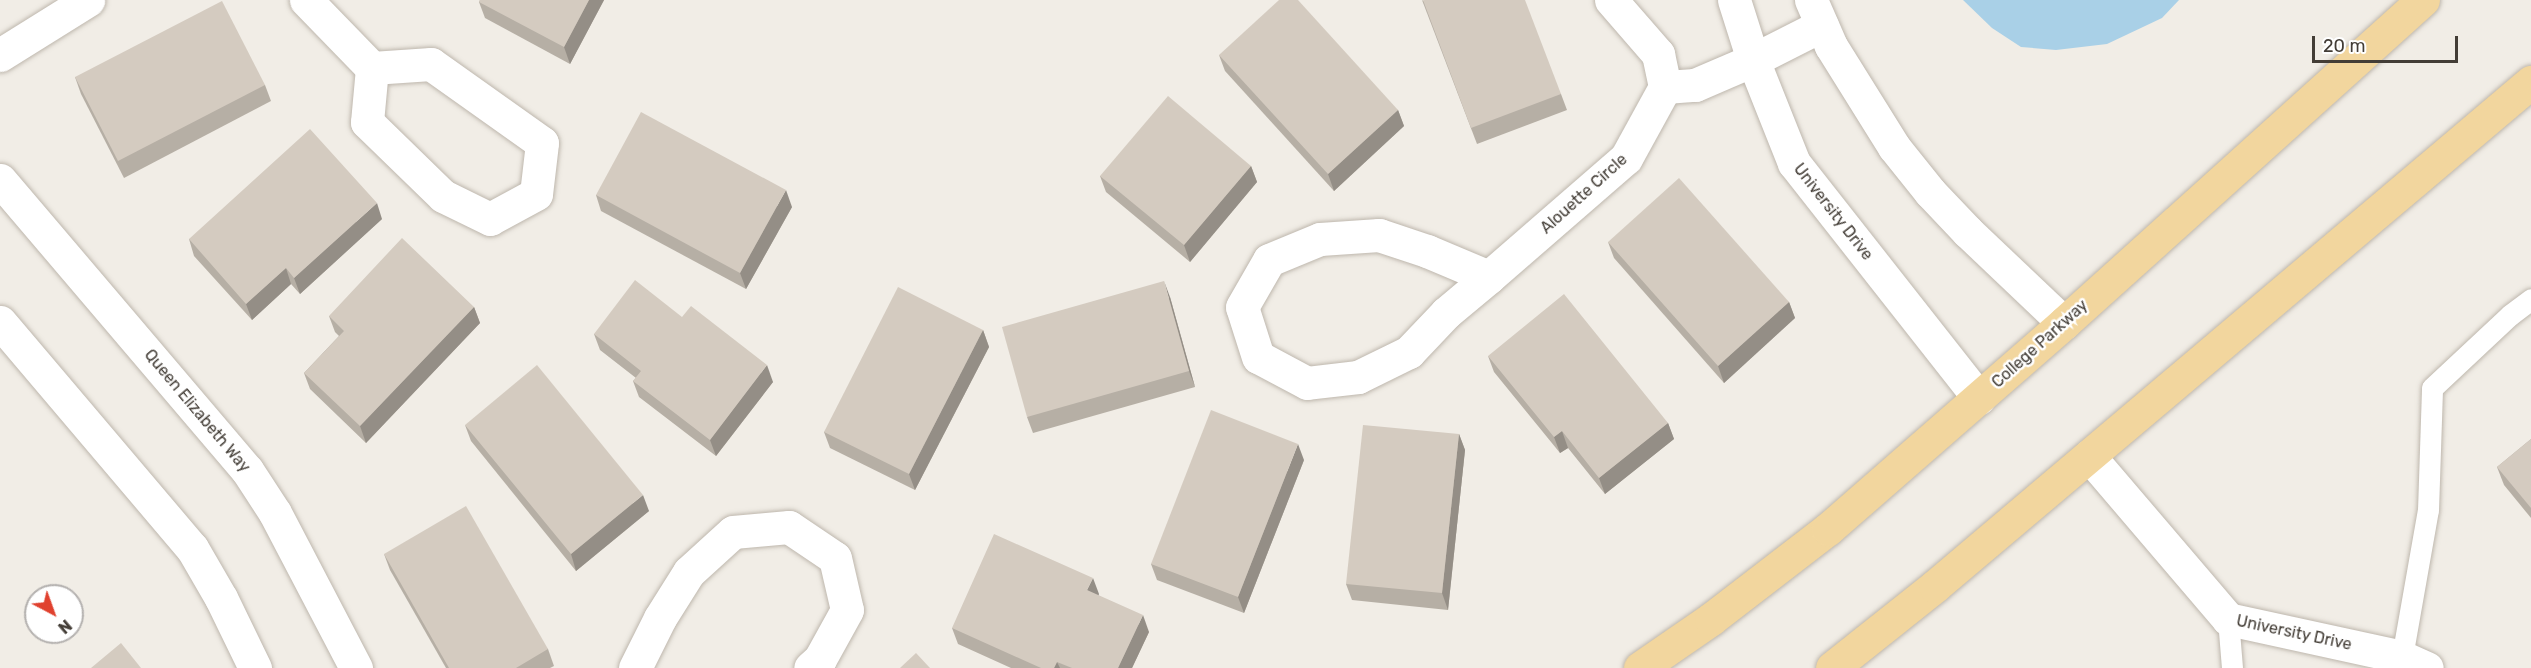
<!DOCTYPE html>
<style>
body{margin:0}
#map{position:relative;width:2531px;height:668px;overflow:hidden;background:#f1ede6;font-family:Rubik,sans-serif}
div>[style]{position:absolute}
[style*='--x']{left:calc(var(--x)*1px);top:calc(var(--y)*1px);width:calc(var(--w)*1px);rotate:calc(var(--a)*1deg)}
.water>*{inset:0;background:#a9d0e7}
.roads{filter:drop-shadow(0 0 2px #beb7ad) drop-shadow(0 0 2px #beb7ad)}
.service>*{height:21px;margin:-10.5px;padding:0 10.5px;transform-origin:10.5px;border-radius:10.5px;background:#fff}
.minor>*{height:33px;margin:-16.5px;padding:0 16.5px;transform-origin:16.5px;border-radius:16.5px;background:#fff}
.primary>*{height:33px;margin:-16.5px;padding:0 16.5px;transform-origin:16.5px;border-radius:16.5px;background:#f2d69e}
.wall>*{inset:0;background:#b6afa5}
.shaded-wall>*{inset:0;background:#948e86}
.building>*{inset:0;background:#d4cbc0}
span{translate:-50% -50%;white-space:nowrap;text-align:center;line-height:1.15;-webkit-text-stroke:5px #fff;paint-order:stroke}
.street-label{font-size:16px;color:#433d36}
.north{position:absolute;left:24px;top:584px;width:60px;height:60px;box-sizing:border-box;background:#fff;border:2px solid #b4b1af;border-radius:50%;rotate:139deg;font-size:16px;font-weight:700;line-height:24px;text-align:center;color:#433d36}
.north::after{content:'';display:block;margin:auto;width:21px;height:27px;background:#e0412e;clip-path:polygon(50% 0,100% 100%,50% 72%,0 100%)}
.scale{position:absolute;left:2312px;top:36px;width:146px;height:27px;box-sizing:border-box;border:3px solid #433d36;border-top:0;padding-left:8px;font-size:18px;line-height:21px;white-space:nowrap;color:#433d36;-webkit-text-stroke:4px #fff;paint-order:stroke}
</style>
<div id="map">
<div class="water">
<div style="clip-path:polygon(1963px 0,2179px 0,2162px 18px,2107px 44px,2056px 50px,2021px 47px,1992px 28px)"></div>
</div>
<div class="roads">
<div class="service">
<div style="--x:2228;--y:619;--w:49;--a:85.3"></div>
<div style="--x:2402;--y:657;--w:149;--a:-80"></div>
<div style="--x:2428;--y:510;--w:122;--a:-88.1"></div>
<div style="--x:2432;--y:388;--w:107;--a:-43.1"></div>
<div style="--x:2510;--y:315;--w:26;--a:-37"></div>
</div>
<div class="minor">
<div style="--x:306;--y:0;--w:95;--a:45.9"></div>
<div style="--x:1611;--y:0;--w:72;--a:49"></div>
<div style="--x:1658;--y:54;--w:34;--a:78"></div>
<div style="--x:1734;--y:0;--w:63;--a:72.4"></div>
<div style="--x:1753;--y:60;--w:111;--a:68.3"></div>
<div style="--x:1794;--y:163;--w:299;--a:51.8"></div>
<div style="--x:1811;--y:0;--w:50;--a:66.5"></div>
<div style="--x:1831;--y:46;--w:119;--a:58"></div>
<div style="--x:1894;--y:147;--w:58;--a:51.3"></div>
<div style="--x:1930;--y:192;--w:55;--a:46.5"></div>
<div style="--x:1968;--y:232;--w:132;--a:43.5"></div>
<div style="--x:0;--y:55;--w:104;--a:-32"></div>
<div style="--x:431;--y:64;--w:136;--a:35.4"></div>
<div style="--x:542;--y:143;--w:51;--a:96.7"></div>
<div style="--x:536;--y:194;--w:52;--a:151.5"></div>
<div style="--x:490;--y:219;--w:52;--a:-153.9"></div>
<div style="--x:443;--y:196;--w:106;--a:-135.8"></div>
<div style="--x:367;--y:122;--w:54;--a:-84.7"></div>
<div style="--x:372;--y:68;--w:59;--a:-3.9"></div>
<div style="--x:1665;--y:87;--w:30;--a:-4"></div>
<div style="--x:1695;--y:85;--w:63;--a:-23.3"></div>
<div style="--x:1753;--y:60;--w:77;--a:-26.9"></div>
<div style="--x:0;--y:180;--w:381;--a:49.6"></div>
<div style="--x:247;--y:470;--w:51;--a:56.9"></div>
<div style="--x:275;--y:513;--w:175;--a:62.4"></div>
<div style="--x:1379;--y:235;--w:51;--a:18.4"></div>
<div style="--x:1427;--y:251;--w:67;--a:22.8"></div>
<div style="--x:1489;--y:277;--w:56;--a:140.1"></div>
<div style="--x:1446;--y:313;--w:54;--a:133.5"></div>
<div style="--x:1409;--y:352;--w:57;--a:153.9"></div>
<div style="--x:1358;--y:377;--w:51;--a:173.3"></div>
<div style="--x:1307;--y:383;--w:55;--a:-152"></div>
<div style="--x:1258;--y:357;--w:52;--a:-107.7"></div>
<div style="--x:1242;--y:307;--w:54;--a:-60.1"></div>
<div style="--x:1269;--y:260;--w:55;--a:-22.4"></div>
<div style="--x:1320;--y:239;--w:59;--a:-3.9"></div>
<div style="--x:1489;--y:277;--w:181;--a:-41"></div>
<div style="--x:1626;--y:158;--w:81;--a:-61.2"></div>
<div style="--x:0;--y:322;--w:297;--a:49.7"></div>
<div style="--x:192;--y:548;--w:58;--a:59.9"></div>
<div style="--x:221;--y:598;--w:78;--a:64.1"></div>
<div style="--x:2089;--y:456;--w:214;--a:49.5"></div>
<div style="--x:2228;--y:619;--w:178;--a:12.3"></div>
<div style="--x:2402;--y:657;--w:27;--a:24"></div>
<div style="--x:635;--y:668;--w:56;--a:-63.4"></div>
<div style="--x:660;--y:618;--w:54;--a:-57.8"></div>
<div style="--x:689;--y:572;--w:59;--a:-42.3"></div>
<div style="--x:733;--y:532;--w:56;--a:-5.1"></div>
<div style="--x:789;--y:527;--w:55;--a:34"></div>
<div style="--x:835;--y:558;--w:53;--a:77"></div>
<div style="--x:847;--y:610;--w:56;--a:118.9"></div>
<div style="--x:820;--y:659;--w:13;--a:138"></div>
</div>
<div class="primary">
<div style="--x:1640;--y:668;--w:86;--a:-34.6"></div>
<div style="--x:1711;--y:619;--w:148;--a:-37.6"></div>
<div style="--x:1828;--y:529;--w:313;--a:-41.1"></div>
<div style="--x:2064;--y:323;--w:483;--a:-42"></div>
<div style="--x:1832;--y:668;--w:132;--a:-38.5"></div>
<div style="--x:1935;--y:586;--w:781;--a:-40.22"></div>
</div>
</div>
<div class="wall">
<div style="clip-path:polygon(480px 0,604px 0,570px 64px,485px 18px,479px 2px)"></div>
<div style="clip-path:polygon(1422px 0,1561px 94px,1567px 110px,1477px 144px)"></div>
<div style="clip-path:polygon(1219px 55px,1398px 110px,1404px 126px,1334px 191px,1225px 71px)"></div>
<div style="clip-path:polygon(75px 77px,265px 85px,271px 101px,124px 178px,81px 94px)"></div>
<div style="clip-path:polygon(1251px 166px,1257px 182px,1190px 262px,1106px 192px,1100px 176px)"></div>
<div style="clip-path:polygon(596px 195px,792px 207px,746px 289px,601px 211px)"></div>
<div style="clip-path:polygon(382px 219px,300px 294px,291px 284px,252px 320px,194px 256px,189px 239px)"></div>
<div style="clip-path:polygon(1608px 242px,1789px 302px,1795px 318px,1724px 383px,1614px 258px)"></div>
<div style="clip-path:polygon(1170px 297px,1195px 387px,1033px 433px,1027px 417px)"></div>
<div style="clip-path:polygon(474px 307px,480px 323px,366px 443px,310px 389px,304px 373px,339px 336px,335px 332px,329px 316px)"></div>
<div style="clip-path:polygon(682px 317px,773px 382px,716px 456px,639px 397px,633px 381px,636px 378px,600px 350px,594px 334px)"></div>
<div style="clip-path:polygon(983px 330px,989px 347px,915px 490px,830px 448px,824px 432px)"></div>
<div style="clip-path:polygon(1488px 356px,1668px 423px,1674px 439px,1605px 494px,1568px 448px,1560px 453px,1494px 372px)"></div>
<div style="clip-path:polygon(465px 425px,649px 511px,576px 571px,471px 441px)"></div>
<div style="clip-path:polygon(1459px 434px,1465px 450px,1448px 610px,1352px 600px,1346px 584px)"></div>
<div style="clip-path:polygon(2531px 439px,2531px 518px,2504px 485px,2497px 467px)"></div>
<div style="clip-path:polygon(1304px 460px,1244px 613px,1157px 580px,1151px 564px)"></div>
<div style="clip-path:polygon(384px 554px,548px 649px,554px 666px,550px 668px,446px 668px,390px 570px)"></div>
<div style="clip-path:polygon(1099px 594px,1098px 595px,1149px 632px,1132px 668px,1011px 668px,958px 644px,952px 628px)"></div>
</div>
<div class="shaded-wall">
<div style="clip-path:polygon(589px 0,604px 0,570px 64px,564px 47px)"></div>
<div style="clip-path:polygon(1398px 110px,1404px 126px,1334px 191px,1328px 174px)"></div>
<div style="clip-path:polygon(1251px 166px,1257px 182px,1190px 262px,1184px 245px)"></div>
<div style="clip-path:polygon(786px 190px,792px 207px,746px 289px,740px 273px)"></div>
<div style="clip-path:polygon(377px 203px,382px 219px,300px 294px,294px 278px)"></div>
<div style="clip-path:polygon(286px 268px,291px 284px,252px 320px,246px 304px)"></div>
<div style="clip-path:polygon(1164px 281px,1170px 297px,1195px 387px,1189px 371px)"></div>
<div style="clip-path:polygon(1789px 302px,1795px 318px,1724px 383px,1718px 366px)"></div>
<div style="clip-path:polygon(474px 307px,480px 323px,366px 443px,360px 426px)"></div>
<div style="clip-path:polygon(983px 330px,989px 347px,915px 490px,909px 474px)"></div>
<div style="clip-path:polygon(767px 365px,773px 382px,716px 456px,710px 440px)"></div>
<div style="clip-path:polygon(1668px 423px,1674px 439px,1605px 494px,1599px 478px)"></div>
<div style="clip-path:polygon(1562px 431px,1568px 448px,1560px 453px,1554px 437px)"></div>
<div style="clip-path:polygon(1459px 434px,1465px 450px,1448px 610px,1442px 593px)"></div>
<div style="clip-path:polygon(1298px 444px,1304px 460px,1244px 613px,1238px 597px)"></div>
<div style="clip-path:polygon(643px 495px,649px 511px,576px 571px,571px 554px)"></div>
<div style="clip-path:polygon(1093px 578px,1099px 594px,1093px 607px,1087px 590px)"></div>
<div style="clip-path:polygon(1143px 615px,1149px 632px,1132px 668px,1118px 668px)"></div>
<div style="clip-path:polygon(1057px 662px,1060px 668px,1054px 668px)"></div>
</div>
<div class="building">
<div style="clip-path:polygon(480px 0,589px 0,564px 47px,479px 2px)"></div>
<div style="clip-path:polygon(1279px 0,1298px 0,1398px 110px,1328px 174px,1219px 55px)"></div>
<div style="clip-path:polygon(1423px 0,1525px 0,1561px 94px,1471px 128px)"></div>
<div style="clip-path:polygon(222px 1px,265px 85px,118px 161px,75px 77px)"></div>
<div style="clip-path:polygon(1168px 96px,1251px 166px,1184px 245px,1100px 176px)"></div>
<div style="clip-path:polygon(641px 112px,786px 190px,740px 273px,596px 195px)"></div>
<div style="clip-path:polygon(310px 129px,377px 203px,294px 278px,286px 268px,246px 304px,189px 239px)"></div>
<div style="clip-path:polygon(1679px 178px,1789px 302px,1718px 366px,1608px 242px)"></div>
<div style="clip-path:polygon(402px 238px,474px 307px,360px 426px,304px 373px,344px 331px,329px 316px)"></div>
<div style="clip-path:polygon(635px 280px,682px 317px,691px 306px,767px 365px,710px 440px,633px 381px,641px 371px,594px 334px)"></div>
<div style="clip-path:polygon(1164px 281px,1189px 371px,1027px 417px,1002px 327px)"></div>
<div style="clip-path:polygon(898px 287px,983px 330px,909px 474px,824px 432px)"></div>
<div style="clip-path:polygon(1564px 294px,1668px 423px,1599px 478px,1562px 431px,1554px 437px,1488px 356px)"></div>
<div style="clip-path:polygon(537px 365px,643px 495px,571px 554px,465px 425px)"></div>
<div style="clip-path:polygon(1211px 410px,1298px 444px,1238px 597px,1151px 564px)"></div>
<div style="clip-path:polygon(1363px 425px,1459px 434px,1442px 593px,1346px 584px)"></div>
<div style="clip-path:polygon(2531px 439px,2531px 508px,2497px 467px)"></div>
<div style="clip-path:polygon(466px 506px,548px 649px,516px 668px,449px 668px,384px 554px)"></div>
<div style="clip-path:polygon(994px 534px,1093px 578px,1087px 590px,1143px 615px,1118px 668px,1072px 668px,1057px 662px,1054px 668px,1041px 668px,952px 628px)"></div>
<div style="clip-path:polygon(121px 643px,141px 668px,91px 668px)"></div>
<div style="clip-path:polygon(916px 653px,930px 668px,900px 668px)"></div>
</div>
<div class="street-label">
<span style="left:1584px;top:194px;rotate:-42deg">Alouette Circle</span>
<span style="left:1833px;top:212px;rotate:52deg">University Drive</span>
<span style="left:2040px;top:344px;rotate:-42deg">College Parkway</span>
<span style="left:197px;top:411px;rotate:50deg">Queen Elizabeth Way</span>
<span style="left:2294px;top:633px;rotate:12deg">University Drive</span>
</div>
<div class="north">N</div>
<div class="scale">20 m</div>
</div>
